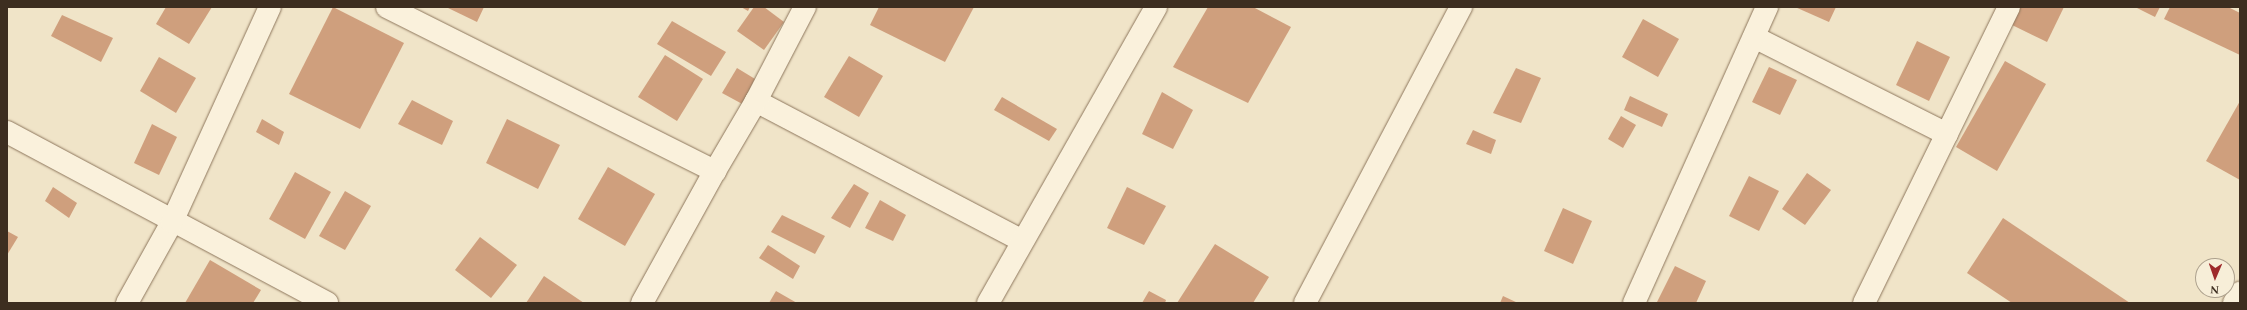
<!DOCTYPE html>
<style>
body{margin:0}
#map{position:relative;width:2247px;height:310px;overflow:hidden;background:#f0e4c8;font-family:Spectral,serif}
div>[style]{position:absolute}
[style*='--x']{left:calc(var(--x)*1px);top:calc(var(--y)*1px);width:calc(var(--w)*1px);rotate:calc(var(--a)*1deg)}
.building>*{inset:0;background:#cf9f7d}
.roads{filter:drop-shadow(0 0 1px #8d765c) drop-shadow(0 0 1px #8d765c)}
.minor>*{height:22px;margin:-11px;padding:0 11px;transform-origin:11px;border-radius:11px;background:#faf1dc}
span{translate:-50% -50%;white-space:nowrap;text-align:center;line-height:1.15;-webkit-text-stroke:4px #f7eed8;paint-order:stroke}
.frame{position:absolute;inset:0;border:8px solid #3d2e20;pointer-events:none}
.north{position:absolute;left:2195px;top:258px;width:40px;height:40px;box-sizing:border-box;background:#f7eed8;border:1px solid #ada18e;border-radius:50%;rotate:182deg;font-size:11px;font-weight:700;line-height:16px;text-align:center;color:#3d2e20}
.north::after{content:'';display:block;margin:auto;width:14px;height:18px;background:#9e2a2b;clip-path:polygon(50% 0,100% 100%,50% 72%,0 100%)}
</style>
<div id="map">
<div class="building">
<div style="clip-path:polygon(166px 7px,212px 7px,189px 44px,156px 24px)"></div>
<div style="clip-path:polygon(333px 7px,404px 43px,360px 129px,289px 94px)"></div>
<div style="clip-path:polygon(446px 7px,484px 7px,477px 22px)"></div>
<div style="clip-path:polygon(741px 7px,750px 7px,748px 11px)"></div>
<div style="clip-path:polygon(754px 7px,764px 7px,784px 22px,764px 50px,737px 31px)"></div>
<div style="clip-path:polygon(879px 7px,974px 7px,945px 62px,870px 25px)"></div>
<div style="clip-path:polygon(1208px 7px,1253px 7px,1291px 27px,1248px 103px,1173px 67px)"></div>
<div style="clip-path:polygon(1795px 7px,1836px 7px,1829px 22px)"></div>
<div style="clip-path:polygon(2019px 7px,2064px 7px,2047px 42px,2010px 24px)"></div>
<div style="clip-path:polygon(2135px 7px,2160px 7px,2155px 17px)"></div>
<div style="clip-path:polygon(2170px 7px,2228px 7px,2240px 13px,2240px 55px,2164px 19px)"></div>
<div style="clip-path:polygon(62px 15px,113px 38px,101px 62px,51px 36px)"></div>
<div style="clip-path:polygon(1643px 19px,1679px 39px,1658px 77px,1622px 57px)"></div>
<div style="clip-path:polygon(672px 21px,726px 52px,711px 76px,657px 44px)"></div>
<div style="clip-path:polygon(1917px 41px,1950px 57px,1929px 101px,1896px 85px)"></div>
<div style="clip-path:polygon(665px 55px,703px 79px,677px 121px,638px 97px)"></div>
<div style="clip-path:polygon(849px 56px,883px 76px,859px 117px,824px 97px)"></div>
<div style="clip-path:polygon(159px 57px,196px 78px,176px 113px,140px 91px)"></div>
<div style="clip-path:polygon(2005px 61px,2046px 84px,1997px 171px,1956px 147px)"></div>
<div style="clip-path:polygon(1769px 67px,1797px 80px,1780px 115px,1752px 102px)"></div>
<div style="clip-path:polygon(737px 68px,760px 82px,746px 106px,722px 93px)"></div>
<div style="clip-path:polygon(1516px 68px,1541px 78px,1521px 123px,1493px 113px)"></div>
<div style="clip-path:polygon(1162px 92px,1193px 110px,1173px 149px,1142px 134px)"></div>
<div style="clip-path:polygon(1630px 96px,1668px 114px,1662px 127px,1624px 110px)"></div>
<div style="clip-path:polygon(1002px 97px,1057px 129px,1049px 141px,994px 110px)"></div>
<div style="clip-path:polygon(412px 100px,453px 121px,442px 145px,398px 124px)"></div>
<div style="clip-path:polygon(2240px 101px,2240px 180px,2206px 161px)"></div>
<div style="clip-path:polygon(1621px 116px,1636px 125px,1623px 148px,1608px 139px)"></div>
<div style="clip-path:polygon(262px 119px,284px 132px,279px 145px,256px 132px)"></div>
<div style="clip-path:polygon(507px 119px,560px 145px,538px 189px,486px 163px)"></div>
<div style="clip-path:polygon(152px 124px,177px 137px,159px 175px,134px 163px)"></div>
<div style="clip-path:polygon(1473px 130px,1496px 140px,1491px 154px,1466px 144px)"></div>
<div style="clip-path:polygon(608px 167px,655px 194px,625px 246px,578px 219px)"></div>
<div style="clip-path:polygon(295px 172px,331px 192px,305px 239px,269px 219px)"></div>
<div style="clip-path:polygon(1807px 173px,1831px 190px,1805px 225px,1782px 209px)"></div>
<div style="clip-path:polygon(1749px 176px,1779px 191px,1759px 231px,1729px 216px)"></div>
<div style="clip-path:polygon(854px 184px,869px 193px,850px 228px,831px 218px)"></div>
<div style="clip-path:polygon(53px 187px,77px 203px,69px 218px,45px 201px)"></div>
<div style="clip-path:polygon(1127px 187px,1166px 206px,1144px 245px,1107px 228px)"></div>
<div style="clip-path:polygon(345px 191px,371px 206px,345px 250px,319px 236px)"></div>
<div style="clip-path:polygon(880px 200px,906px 215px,893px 241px,865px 228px)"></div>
<div style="clip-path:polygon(1563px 208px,1592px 221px,1573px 264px,1544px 251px)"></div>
<div style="clip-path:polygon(782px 215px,825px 236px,815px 254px,771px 232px)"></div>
<div style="clip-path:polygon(2003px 218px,2130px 303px,2012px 303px,1967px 273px)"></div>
<div style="clip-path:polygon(7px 231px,18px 237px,7px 255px)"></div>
<div style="clip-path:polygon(480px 237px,517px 265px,491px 298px,455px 270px)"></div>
<div style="clip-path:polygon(1215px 244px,1269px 277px,1253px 303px,1177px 303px)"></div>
<div style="clip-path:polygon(768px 245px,800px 266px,793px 279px,759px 258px)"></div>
<div style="clip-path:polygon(210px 260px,261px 290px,253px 303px,185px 303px)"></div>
<div style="clip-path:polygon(1675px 266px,1706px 281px,1696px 303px,1657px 302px)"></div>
<div style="clip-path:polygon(544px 276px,584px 303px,526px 303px)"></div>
<div style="clip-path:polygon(776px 291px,797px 303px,769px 303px)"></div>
<div style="clip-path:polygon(1149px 291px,1166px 300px,1165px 303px,1142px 303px)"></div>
<div style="clip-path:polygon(1503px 296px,1518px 303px,1500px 303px)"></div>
</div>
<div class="roads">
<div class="minor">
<div style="--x:387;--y:7;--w:367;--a:26.6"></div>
<div style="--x:1754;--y:37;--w:216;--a:26.7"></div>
<div style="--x:756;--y:101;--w:301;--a:27.7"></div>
<div style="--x:7;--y:132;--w:363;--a:28.1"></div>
<div style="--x:127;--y:303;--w:93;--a:-60.9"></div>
<div style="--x:172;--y:222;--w:236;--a:-65.5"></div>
<div style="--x:642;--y:303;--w:151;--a:-61.1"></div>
<div style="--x:715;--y:171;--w:81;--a:-59.6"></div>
<div style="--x:756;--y:101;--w:106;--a:-62.5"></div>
<div style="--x:988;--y:303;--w:340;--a:-60.4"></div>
<div style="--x:1305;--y:303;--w:335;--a:-62.2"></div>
<div style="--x:1634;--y:303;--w:325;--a:-65.8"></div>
<div style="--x:1864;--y:303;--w:330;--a:-63.9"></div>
<div style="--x:2234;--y:303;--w:12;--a:-59"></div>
</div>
</div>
<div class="frame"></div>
<div class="north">N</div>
</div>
